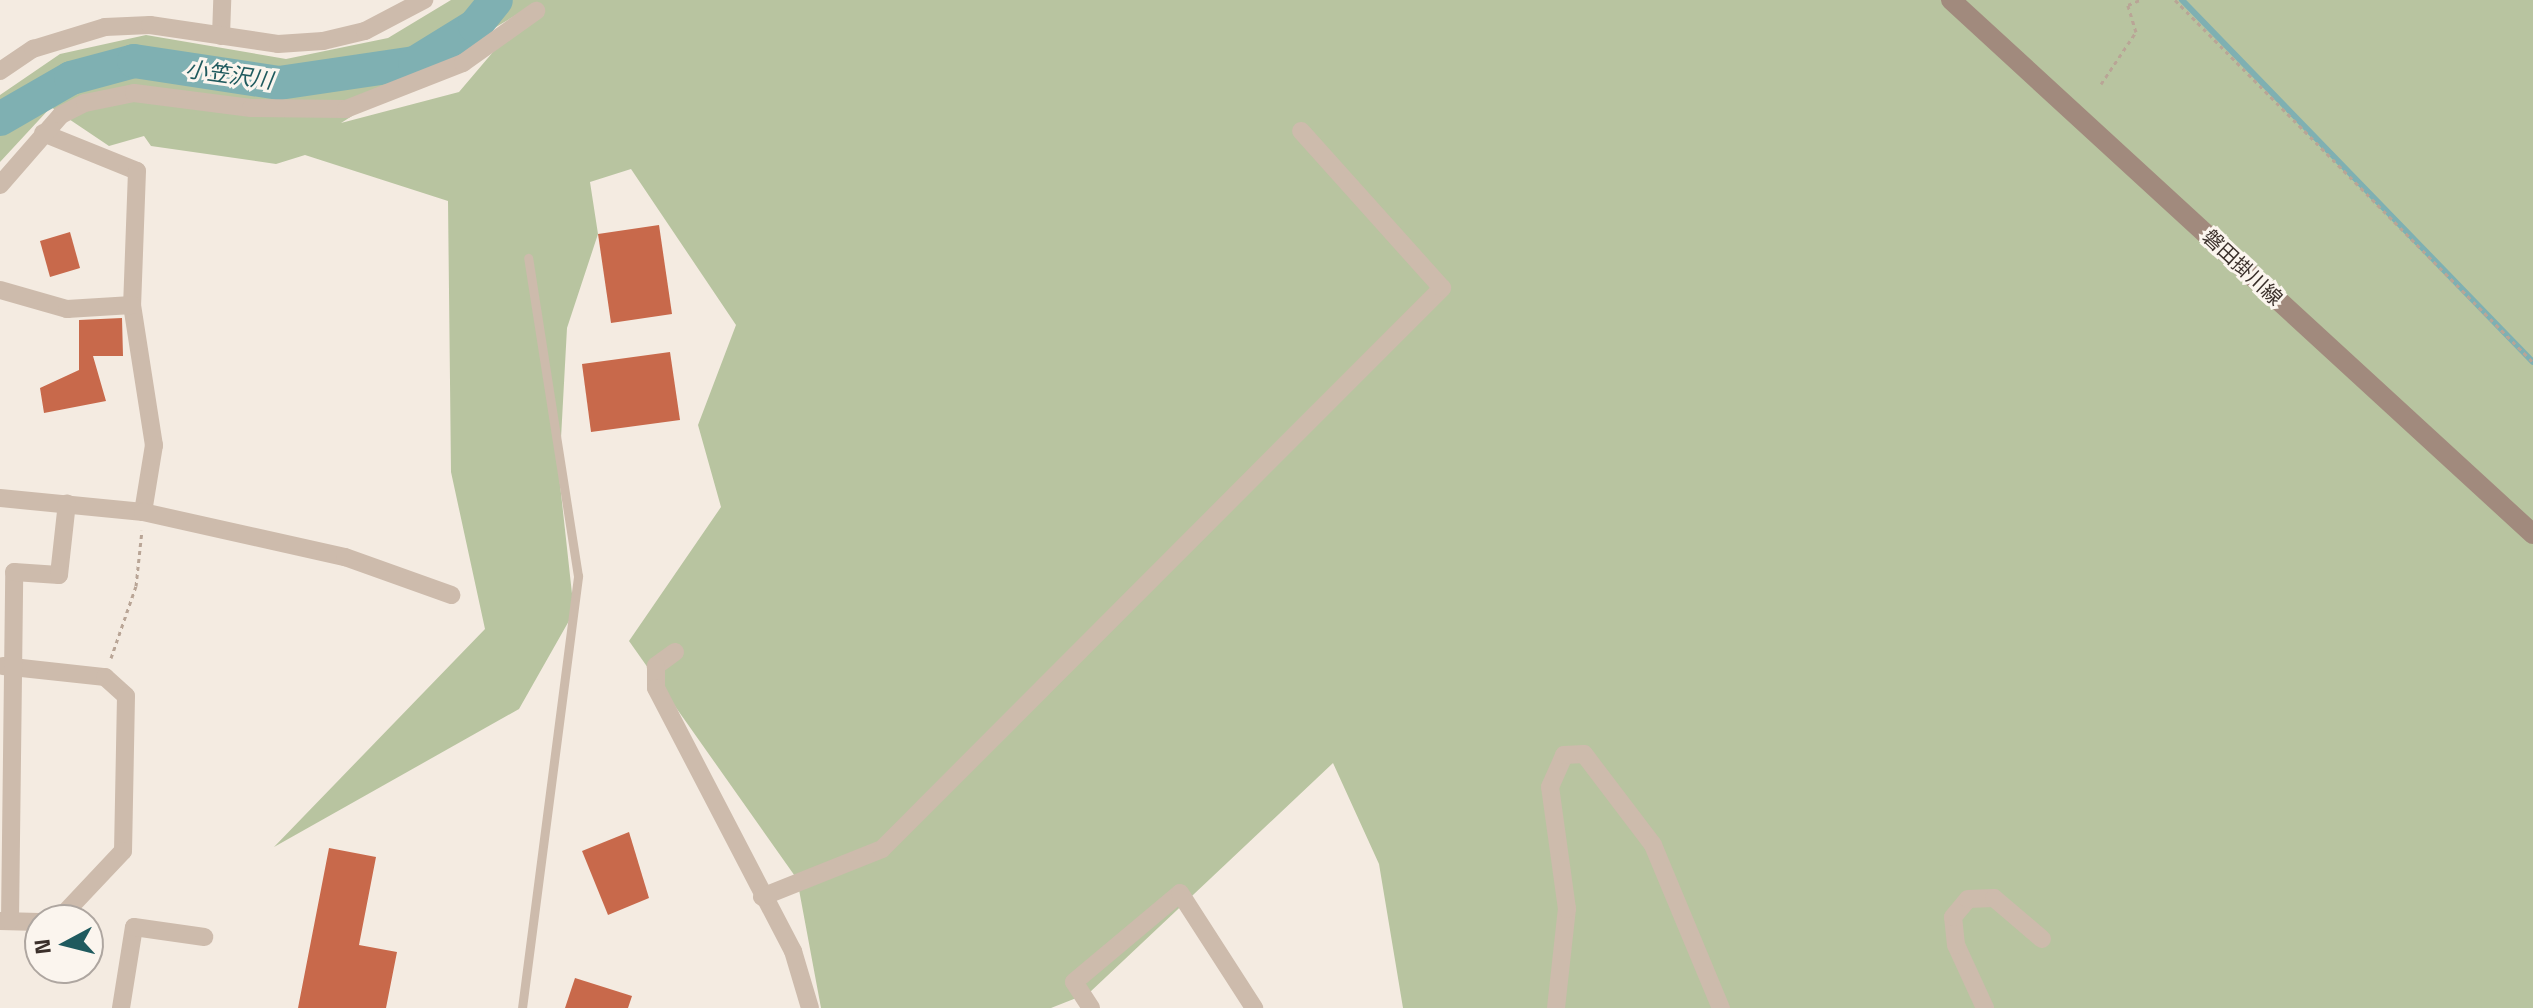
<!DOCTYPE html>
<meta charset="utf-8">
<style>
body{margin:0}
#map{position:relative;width:2533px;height:1008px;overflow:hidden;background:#f4ebe1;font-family:"Titillium Web","Noto Sans JP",sans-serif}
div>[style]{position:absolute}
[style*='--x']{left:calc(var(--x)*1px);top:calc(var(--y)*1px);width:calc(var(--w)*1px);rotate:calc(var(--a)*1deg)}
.green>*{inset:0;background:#b8c4a0}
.stream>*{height:6px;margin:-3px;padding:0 3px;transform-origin:3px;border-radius:3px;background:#7fb0b2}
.river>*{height:34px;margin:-17px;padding:0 17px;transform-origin:17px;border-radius:17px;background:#7fb0b2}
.building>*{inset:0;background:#c8694b}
.path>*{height:3px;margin-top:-1.5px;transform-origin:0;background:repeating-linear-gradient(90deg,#b9a596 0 4px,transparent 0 8px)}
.service>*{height:9px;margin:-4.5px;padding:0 4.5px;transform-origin:4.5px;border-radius:4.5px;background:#cdbbac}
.minor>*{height:18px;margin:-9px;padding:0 9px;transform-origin:9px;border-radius:9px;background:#cdbbac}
.secondary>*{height:20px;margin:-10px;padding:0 10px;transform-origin:10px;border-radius:10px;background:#a18a7d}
span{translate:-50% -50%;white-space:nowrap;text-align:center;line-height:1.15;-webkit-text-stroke:6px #fbf5ee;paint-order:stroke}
.street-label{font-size:20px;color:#3b302b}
.water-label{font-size:22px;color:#1f5a5e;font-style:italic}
.north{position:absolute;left:24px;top:904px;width:80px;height:80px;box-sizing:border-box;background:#fbf5ee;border:2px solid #aea6a0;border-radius:50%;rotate:263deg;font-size:22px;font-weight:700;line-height:32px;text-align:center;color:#3b302b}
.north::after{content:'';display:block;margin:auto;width:28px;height:36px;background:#1f5a5e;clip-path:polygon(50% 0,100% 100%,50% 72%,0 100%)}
</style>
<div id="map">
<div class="green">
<div style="clip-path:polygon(evenodd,451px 0,2533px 0,2533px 1008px,1403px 1008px,1379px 864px,1333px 763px,1089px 993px,1051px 1008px,821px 1008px,797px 879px,629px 641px,721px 507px,698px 425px,736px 325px,631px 169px,590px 182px,598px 234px,567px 328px,559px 475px,574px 612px,519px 709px,274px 847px,485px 629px,451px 472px,448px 201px,305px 155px,276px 164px,151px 146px,144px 136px,109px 146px,51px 107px,0 162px,0 95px,60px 54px,146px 35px,286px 59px,388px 38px,451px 0,533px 5px,459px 92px,341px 123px,437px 62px,533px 5px)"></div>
</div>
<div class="stream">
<div style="--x:2182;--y:0;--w:504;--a:45.88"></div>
</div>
<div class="river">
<div style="--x:0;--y:119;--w:82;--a:-30"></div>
<div style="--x:71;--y:78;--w:65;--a:-15.1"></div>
<div style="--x:134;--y:61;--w:147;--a:8.6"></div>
<div style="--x:279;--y:83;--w:137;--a:-8.4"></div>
<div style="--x:415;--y:63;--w:70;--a:-31.7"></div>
<div style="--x:475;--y:26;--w:33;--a:-51"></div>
</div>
<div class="building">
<div style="clip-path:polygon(659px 225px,672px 314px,611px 323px,598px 234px)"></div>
<div style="clip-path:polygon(70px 232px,80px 268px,50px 277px,40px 241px)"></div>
<div style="clip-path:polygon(122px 318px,123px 356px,93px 356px,106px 401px,44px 413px,40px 388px,79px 370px,79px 320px)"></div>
<div style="clip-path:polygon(670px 352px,680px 420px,591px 432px,582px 364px)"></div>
<div style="clip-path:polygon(629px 832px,649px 898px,608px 915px,582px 851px)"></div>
<div style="clip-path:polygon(329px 848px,376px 857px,359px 945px,397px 952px,386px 1008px,298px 1008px)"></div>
<div style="clip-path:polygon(575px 978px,632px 996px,628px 1008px,565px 1008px)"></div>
</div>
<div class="path">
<div style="--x:2175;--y:0;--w:509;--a:45.32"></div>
<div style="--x:2101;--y:84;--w:63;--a:-56.1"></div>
<div style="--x:2136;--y:32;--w:28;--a:-107"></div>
<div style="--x:2128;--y:5;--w:13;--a:-23"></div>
<div style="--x:111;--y:658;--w:76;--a:-70.9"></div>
<div style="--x:136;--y:586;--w:56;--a:-83.9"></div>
</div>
<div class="service">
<div style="--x:522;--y:1008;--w:436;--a:-82.6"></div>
<div style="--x:578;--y:576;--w:322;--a:-98.9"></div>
</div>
<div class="minor">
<div style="--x:221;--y:36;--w:36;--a:-88"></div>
<div style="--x:0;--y:71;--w:40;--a:-34"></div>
<div style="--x:33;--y:49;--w:75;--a:-17"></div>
<div style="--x:105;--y:27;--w:45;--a:-2.5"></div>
<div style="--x:150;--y:25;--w:129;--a:8.4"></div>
<div style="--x:278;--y:44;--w:45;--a:-3.8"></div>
<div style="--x:323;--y:41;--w:43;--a:-13.4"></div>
<div style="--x:365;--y:31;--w:67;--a:-27.7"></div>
<div style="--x:43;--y:133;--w:101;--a:22"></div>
<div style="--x:137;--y:171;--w:134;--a:92.1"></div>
<div style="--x:132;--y:305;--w:142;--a:81.1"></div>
<div style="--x:154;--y:445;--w:68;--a:99.3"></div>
<div style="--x:0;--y:185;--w:93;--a:-48.9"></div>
<div style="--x:61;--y:115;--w:27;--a:-27"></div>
<div style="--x:85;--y:103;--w:50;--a:-11.5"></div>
<div style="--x:134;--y:93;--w:118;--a:7.3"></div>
<div style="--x:251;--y:108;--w:95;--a:0.6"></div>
<div style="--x:346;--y:109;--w:126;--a:-21.5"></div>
<div style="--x:463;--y:63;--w:90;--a:-35.5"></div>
<div style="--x:0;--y:290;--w:70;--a:15.8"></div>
<div style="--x:67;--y:309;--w:65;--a:-3.5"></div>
<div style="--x:0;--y:498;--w:144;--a:5.6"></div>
<div style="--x:143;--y:512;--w:207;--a:12.6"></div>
<div style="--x:345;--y:557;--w:113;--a:19.7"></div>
<div style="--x:675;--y:652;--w:24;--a:144"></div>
<div style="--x:656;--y:666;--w:22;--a:90"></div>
<div style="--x:656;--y:688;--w:297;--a:62.5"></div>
<div style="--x:793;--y:951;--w:59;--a:73.4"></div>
<div style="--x:3;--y:666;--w:103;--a:6.2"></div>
<div style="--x:105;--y:677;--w:28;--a:42"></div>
<div style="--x:126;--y:696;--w:155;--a:91.1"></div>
<div style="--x:123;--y:851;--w:95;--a:133.3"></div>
<div style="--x:762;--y:897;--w:129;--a:-21.8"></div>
<div style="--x:882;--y:849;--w:793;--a:-45.05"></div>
<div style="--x:1442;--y:288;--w:211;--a:-131.9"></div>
<div style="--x:0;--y:921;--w:40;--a:1.4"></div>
<div style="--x:10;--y:921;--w:349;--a:-89.3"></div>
<div style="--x:14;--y:572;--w:45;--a:3.8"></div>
<div style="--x:59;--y:575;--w:72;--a:-83.7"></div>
<div style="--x:121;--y:1008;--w:82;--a:-80.9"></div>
<div style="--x:134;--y:927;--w:71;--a:8.1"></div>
<div style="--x:1091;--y:1008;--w:31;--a:-123"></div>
<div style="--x:1074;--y:982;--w:138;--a:-40"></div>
<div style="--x:1180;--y:893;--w:137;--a:57.2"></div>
<div style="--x:1556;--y:1008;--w:100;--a:-83.7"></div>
<div style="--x:1567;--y:909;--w:123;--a:-97.9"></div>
<div style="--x:1550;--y:787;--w:35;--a:-66"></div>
<div style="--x:1564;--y:755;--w:20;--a:-3"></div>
<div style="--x:1584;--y:754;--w:114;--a:52.8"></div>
<div style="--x:1653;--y:845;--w:177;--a:67.4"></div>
<div style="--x:1985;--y:1008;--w:69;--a:-114.7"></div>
<div style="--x:1956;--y:945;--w:28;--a:-96"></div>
<div style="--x:1953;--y:917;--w:23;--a:-50"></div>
<div style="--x:1968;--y:899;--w:26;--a:-2"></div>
<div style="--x:1994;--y:898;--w:63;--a:40.5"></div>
</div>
<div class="secondary">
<div style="--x:1951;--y:0;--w:790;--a:42.54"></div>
</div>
<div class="street-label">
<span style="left:2243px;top:267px;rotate:43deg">磐田掛川線</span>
</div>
<div class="water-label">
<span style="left:229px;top:75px;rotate:8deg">小笠沢川</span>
</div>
<div class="north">N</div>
</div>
